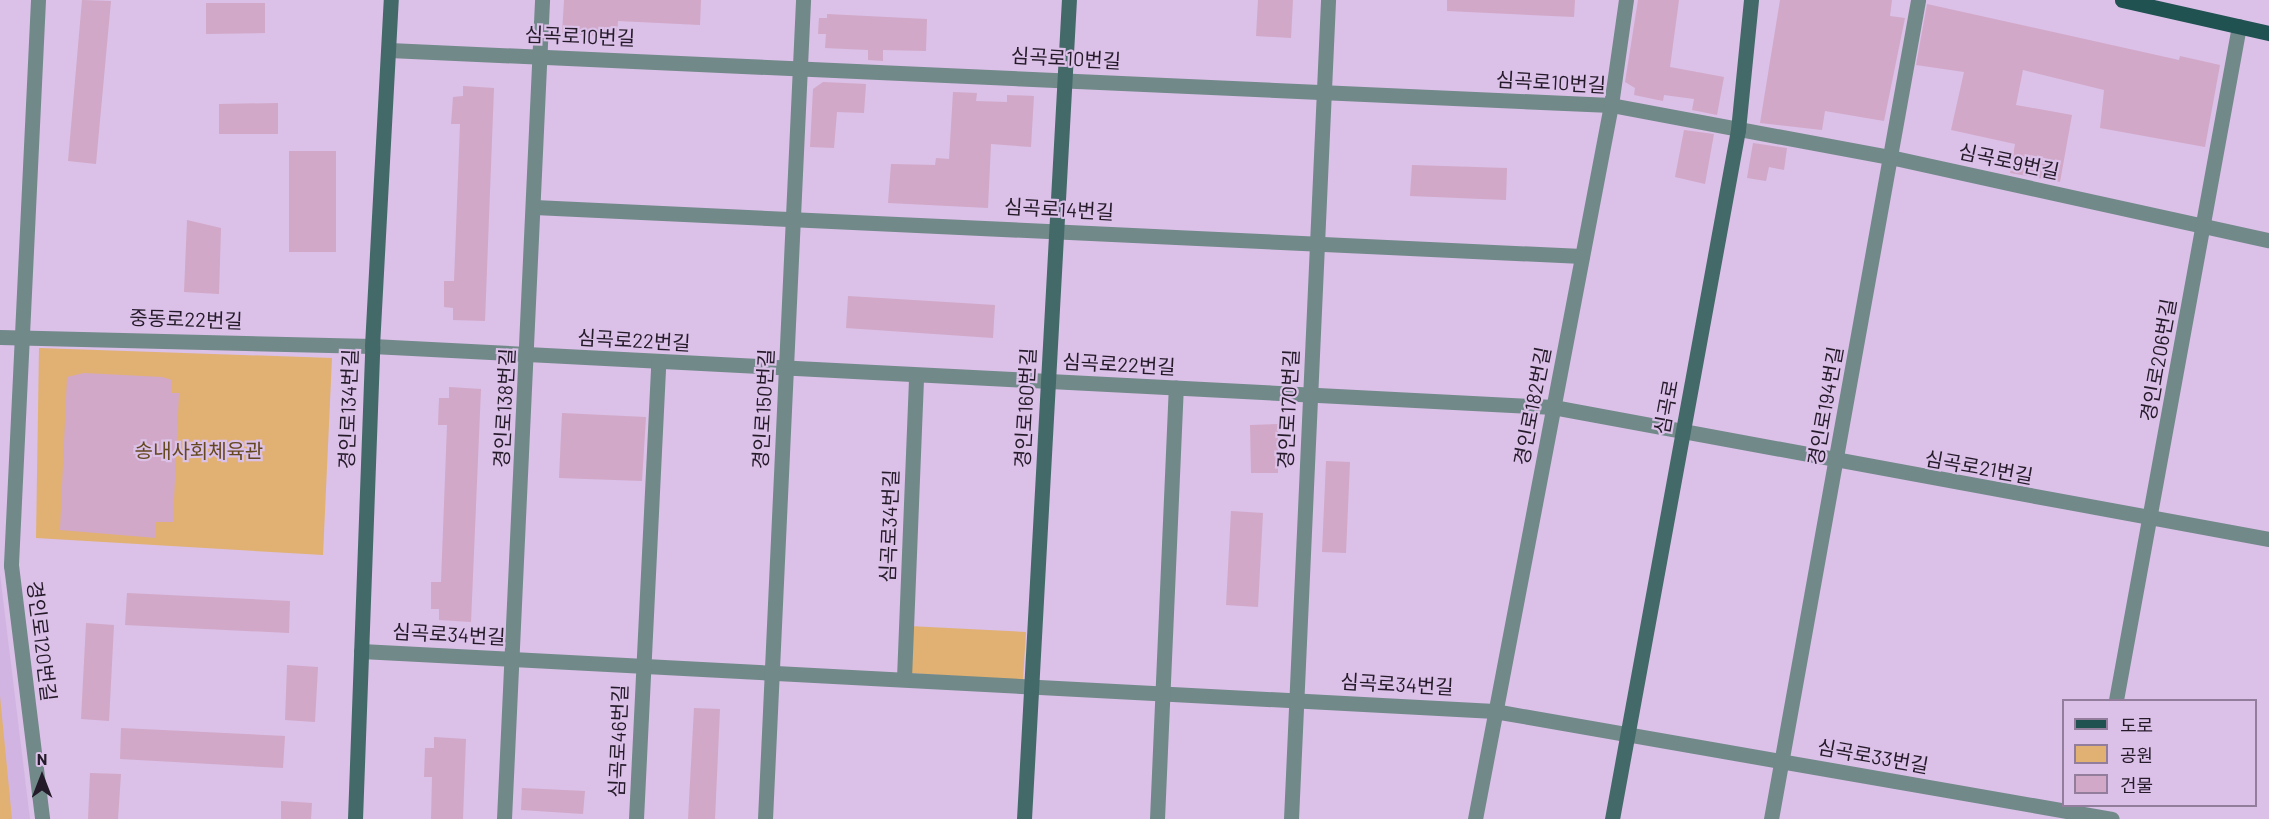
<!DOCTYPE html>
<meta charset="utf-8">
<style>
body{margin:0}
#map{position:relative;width:2269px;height:819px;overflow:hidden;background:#dbc0e8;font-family:Barlow,"Noto Sans KR",sans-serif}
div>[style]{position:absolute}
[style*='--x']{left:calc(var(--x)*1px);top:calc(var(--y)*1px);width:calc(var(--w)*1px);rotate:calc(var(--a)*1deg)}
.built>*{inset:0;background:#d2b4e2}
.green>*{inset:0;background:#e0b172}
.building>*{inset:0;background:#d1a8c7}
.street>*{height:15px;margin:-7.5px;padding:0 7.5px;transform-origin:7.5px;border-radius:7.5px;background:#718989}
.secondary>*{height:15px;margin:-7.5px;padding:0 7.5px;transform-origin:7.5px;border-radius:7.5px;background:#446969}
.primary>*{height:15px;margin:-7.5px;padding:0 7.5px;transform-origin:7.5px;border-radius:7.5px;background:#205252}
span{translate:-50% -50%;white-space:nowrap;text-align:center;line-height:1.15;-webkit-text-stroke:4.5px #dbc0e8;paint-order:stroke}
.street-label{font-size:20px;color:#241a29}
.park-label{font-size:20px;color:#64481f}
.legend{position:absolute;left:2062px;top:699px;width:195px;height:108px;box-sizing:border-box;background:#dbc0e8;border:2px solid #927e9c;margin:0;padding:8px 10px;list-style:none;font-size:18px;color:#241a29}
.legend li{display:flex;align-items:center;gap:12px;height:30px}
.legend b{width:30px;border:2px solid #927e9c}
.north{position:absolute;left:12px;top:747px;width:60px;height:60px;-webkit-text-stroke:4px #dbc0e8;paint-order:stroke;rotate:0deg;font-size:16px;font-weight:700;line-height:24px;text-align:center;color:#241a29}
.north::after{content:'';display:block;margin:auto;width:21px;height:27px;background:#241a29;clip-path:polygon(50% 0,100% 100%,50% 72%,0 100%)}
</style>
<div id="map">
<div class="built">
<div style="clip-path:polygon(0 574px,30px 819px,0 819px)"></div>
</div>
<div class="green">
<div style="clip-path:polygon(39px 348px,332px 358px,323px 555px,36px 538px)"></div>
<div style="clip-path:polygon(909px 626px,1026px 632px,1023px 680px,908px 673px)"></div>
<div style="clip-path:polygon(0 696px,12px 819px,0 819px)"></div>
</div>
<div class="building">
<div style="clip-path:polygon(82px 0,111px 1px,96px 164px,68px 161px)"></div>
<div style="clip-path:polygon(564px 0,701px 0,700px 25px,618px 21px,617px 37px,562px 34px)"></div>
<div style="clip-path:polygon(1258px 0,1293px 0,1291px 38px,1256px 36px)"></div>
<div style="clip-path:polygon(1447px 0,1575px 0,1574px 17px,1447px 11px)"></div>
<div style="clip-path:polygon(1638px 0,1679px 0,1670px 67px,1724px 77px,1717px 115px,1692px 110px,1694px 99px,1664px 95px,1663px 101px,1634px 95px,1635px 88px,1625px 82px)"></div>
<div style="clip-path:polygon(1780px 0,1892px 0,1890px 16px,1905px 18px,1884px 121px,1825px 111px,1822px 130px,1760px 123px)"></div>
<div style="clip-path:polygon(206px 3px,265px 3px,265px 33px,206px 34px)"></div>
<div style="clip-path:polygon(1927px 4px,2179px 60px,2180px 56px,2220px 65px,2205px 147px,2100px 128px,2104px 90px,2023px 70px,2016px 105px,2072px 115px,2060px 182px,2010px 173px,2015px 144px,1951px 130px,1964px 72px,1916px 65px)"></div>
<div style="clip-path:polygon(827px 14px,927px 19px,926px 51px,883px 50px,883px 61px,868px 60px,868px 50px,825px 48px,826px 34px,818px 34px,819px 18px,827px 18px)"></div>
<div style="clip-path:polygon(823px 82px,866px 84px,864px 113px,837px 112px,834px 148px,810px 147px,813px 89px)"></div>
<div style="clip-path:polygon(463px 86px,494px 88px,485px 321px,453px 320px,453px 308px,444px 307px,444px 281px,454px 281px,460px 124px,451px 124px,453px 97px,463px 96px)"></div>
<div style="clip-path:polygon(953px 92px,977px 93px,976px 101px,1007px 102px,1007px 95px,1034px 96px,1031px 147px,991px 144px,988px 208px,888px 203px,891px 164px,935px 165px,936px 158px,949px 159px)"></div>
<div style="clip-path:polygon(278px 103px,278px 134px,219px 134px,219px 104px)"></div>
<div style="clip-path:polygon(1684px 130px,1714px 134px,1705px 184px,1675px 177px)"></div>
<div style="clip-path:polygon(1753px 143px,1787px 148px,1784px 170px,1769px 167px,1766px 181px,1747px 178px)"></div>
<div style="clip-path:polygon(289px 151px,336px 151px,336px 252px,289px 252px)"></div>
<div style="clip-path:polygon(1412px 165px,1507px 168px,1506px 200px,1410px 196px)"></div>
<div style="clip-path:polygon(187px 220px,221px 228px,219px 294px,184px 292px)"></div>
<div style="clip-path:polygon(848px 296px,995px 305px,993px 338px,846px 328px)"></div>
<div style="clip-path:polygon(84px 373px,162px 377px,172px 380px,172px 393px,179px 393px,173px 522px,156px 522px,156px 538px,60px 530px,67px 377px)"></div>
<div style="clip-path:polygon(449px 387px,481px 389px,471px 622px,439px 620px,439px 609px,431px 609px,431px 582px,441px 582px,447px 425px,438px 425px,439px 398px,449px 398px)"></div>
<div style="clip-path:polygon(562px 413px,646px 417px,642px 481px,559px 478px)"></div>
<div style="clip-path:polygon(1278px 424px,1278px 473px,1251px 473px,1250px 425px)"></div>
<div style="clip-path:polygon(1326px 461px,1350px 462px,1346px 553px,1322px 552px)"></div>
<div style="clip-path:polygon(1231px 511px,1263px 513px,1258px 607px,1226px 605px)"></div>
<div style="clip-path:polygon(127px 593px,290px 601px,289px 633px,125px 625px)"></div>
<div style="clip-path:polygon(86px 623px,114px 625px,109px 721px,81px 719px)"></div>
<div style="clip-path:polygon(287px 665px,318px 667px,315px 722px,285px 720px)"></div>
<div style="clip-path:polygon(694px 708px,720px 709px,715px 819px,688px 819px)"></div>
<div style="clip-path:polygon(121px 728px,285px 736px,283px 768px,120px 759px)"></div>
<div style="clip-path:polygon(434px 737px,466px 739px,463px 819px,431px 819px,432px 777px,424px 777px,425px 748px,434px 748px)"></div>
<div style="clip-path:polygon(90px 773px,121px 774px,118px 819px,88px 819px)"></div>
<div style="clip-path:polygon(522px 788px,585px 791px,583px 814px,521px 810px)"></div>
<div style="clip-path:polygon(281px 801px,312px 803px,311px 819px,281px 819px)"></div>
</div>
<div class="street">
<div style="--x:38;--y:0;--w:566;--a:92.74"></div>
<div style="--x:11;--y:565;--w:256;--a:83"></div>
<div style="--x:389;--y:50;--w:1223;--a:2.58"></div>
<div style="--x:1611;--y:105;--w:284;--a:10.6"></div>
<div style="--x:1890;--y:157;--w:388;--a:12.4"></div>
<div style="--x:534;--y:207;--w:1049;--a:2.68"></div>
<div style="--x:0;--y:337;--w:372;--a:1.4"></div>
<div style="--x:372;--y:346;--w:1183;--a:2.96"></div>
<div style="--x:1553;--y:407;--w:728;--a:10.45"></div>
<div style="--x:361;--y:651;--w:1135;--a:3.03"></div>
<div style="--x:1494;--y:711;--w:627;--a:9.91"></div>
<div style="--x:904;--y:678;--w:303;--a:-87.7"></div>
<div style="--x:2116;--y:700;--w:685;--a:-79.66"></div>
<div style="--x:504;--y:819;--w:820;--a:-87.34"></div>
<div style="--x:636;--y:819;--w:458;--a:-87.2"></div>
<div style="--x:765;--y:819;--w:820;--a:-87.34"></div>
<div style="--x:1157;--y:819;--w:432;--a:-87.5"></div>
<div style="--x:1291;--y:819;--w:820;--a:-87.41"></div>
<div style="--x:1475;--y:819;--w:727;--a:-79.22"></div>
<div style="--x:1611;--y:105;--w:106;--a:-81.9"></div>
<div style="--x:1771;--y:819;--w:832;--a:-79.82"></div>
</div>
<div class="secondary">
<div style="--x:355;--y:819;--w:473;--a:-87.9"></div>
<div style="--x:372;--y:346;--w:347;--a:-86.9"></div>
<div style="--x:1024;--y:819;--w:820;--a:-86.86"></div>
<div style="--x:1612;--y:819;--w:700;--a:-79.64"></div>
<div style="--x:1738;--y:130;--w:131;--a:-84.3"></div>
</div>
<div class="primary">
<div style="--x:2122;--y:0;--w:151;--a:12.7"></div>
</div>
<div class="street-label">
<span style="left:580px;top:36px;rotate:2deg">심곡로10번길</span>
<span style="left:1066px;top:58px;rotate:3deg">심곡로10번길</span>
<span style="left:1551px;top:82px;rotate:3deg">심곡로10번길</span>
<span style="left:2009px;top:161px;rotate:12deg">심곡로9번길</span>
<span style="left:1059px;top:209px;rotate:3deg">심곡로14번길</span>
<span style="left:186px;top:319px;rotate:2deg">중동로22번길</span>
<span style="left:634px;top:340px;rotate:3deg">심곡로22번길</span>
<span style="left:2158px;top:360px;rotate:-80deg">경인로206번길</span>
<span style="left:1119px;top:364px;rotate:3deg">심곡로22번길</span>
<span style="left:1532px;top:406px;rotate:-79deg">경인로182번길</span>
<span style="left:1825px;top:406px;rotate:-80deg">경인로194번길</span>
<span style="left:1666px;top:407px;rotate:-80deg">심곡로</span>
<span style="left:504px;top:408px;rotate:-87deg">경인로138번길</span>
<span style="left:1025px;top:408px;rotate:-87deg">경인로160번길</span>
<span style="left:348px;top:409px;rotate:-88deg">경인로134번길</span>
<span style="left:763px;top:409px;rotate:-87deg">경인로150번길</span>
<span style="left:1288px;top:409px;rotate:-87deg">경인로170번길</span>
<span style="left:1979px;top:467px;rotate:10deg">심곡로21번길</span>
<span style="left:889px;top:526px;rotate:-88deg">심곡로34번길</span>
<span style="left:449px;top:634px;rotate:3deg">심곡로34번길</span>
<span style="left:42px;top:641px;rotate:83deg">경인로120번길</span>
<span style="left:1397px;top:684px;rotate:3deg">심곡로34번길</span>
<span style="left:618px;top:741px;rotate:-88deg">심곡로46번길</span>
<span style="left:1873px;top:756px;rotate:10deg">심곡로33번길</span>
</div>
<div class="park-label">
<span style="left:199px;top:450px">송내사회체육관</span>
</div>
<ul class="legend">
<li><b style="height:8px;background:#205252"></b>도로</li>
<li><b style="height:16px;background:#e0b172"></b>공원</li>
<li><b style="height:16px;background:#d1a8c7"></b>건물</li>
</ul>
<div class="north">N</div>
</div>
